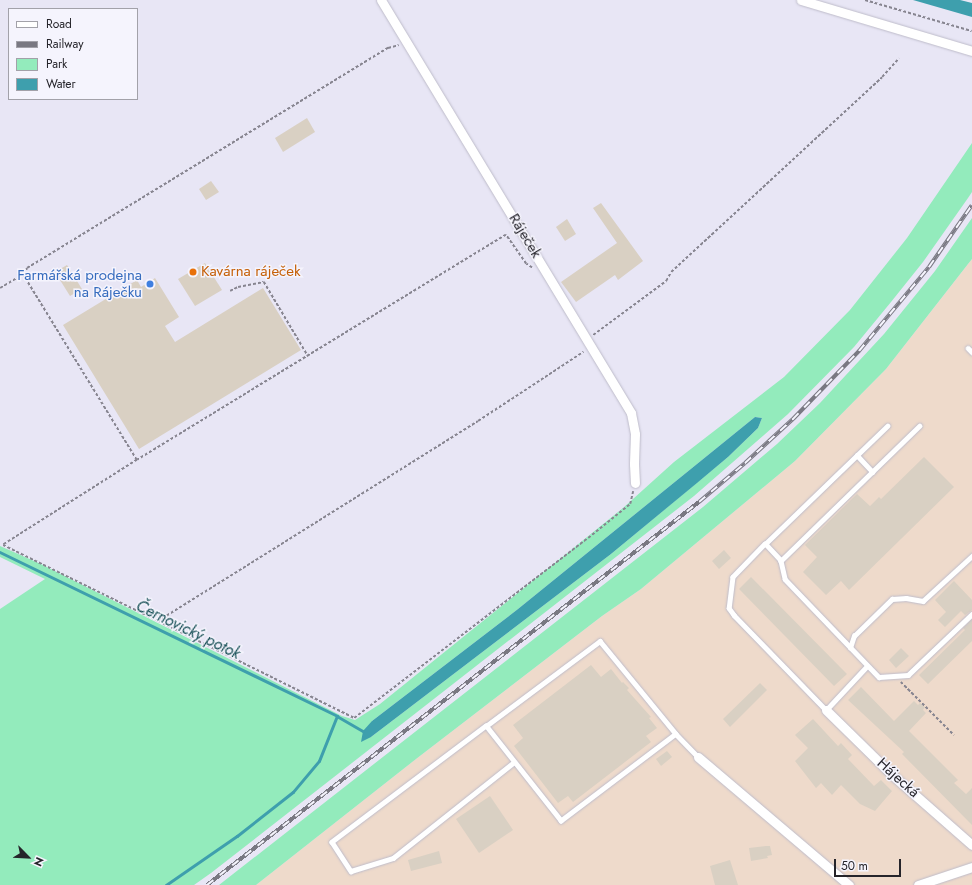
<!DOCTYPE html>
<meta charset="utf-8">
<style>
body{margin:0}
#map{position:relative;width:972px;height:885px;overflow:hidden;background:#e8e6f5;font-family:Jost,sans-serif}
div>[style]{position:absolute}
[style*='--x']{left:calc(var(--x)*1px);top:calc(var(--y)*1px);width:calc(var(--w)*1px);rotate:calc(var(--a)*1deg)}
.industrial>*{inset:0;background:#eedacb}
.green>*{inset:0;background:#93ebbc}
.water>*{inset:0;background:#3e9fad}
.stream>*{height:2.5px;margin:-1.25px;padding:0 1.25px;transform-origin:1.25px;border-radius:1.25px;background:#3e9fad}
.building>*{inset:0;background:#d9d0c3}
.path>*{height:1.5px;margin-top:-0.75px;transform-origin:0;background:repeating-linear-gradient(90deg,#878590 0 3px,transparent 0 5px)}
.roads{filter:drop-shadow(0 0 1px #bebcca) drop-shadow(0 0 1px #bebcca)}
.lane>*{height:4.5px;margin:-2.25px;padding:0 2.25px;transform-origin:2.25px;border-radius:2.25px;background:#fff}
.street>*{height:9px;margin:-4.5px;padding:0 4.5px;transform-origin:4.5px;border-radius:4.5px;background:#fff}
.rail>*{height:4px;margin-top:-2px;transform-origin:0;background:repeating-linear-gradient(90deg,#f5f4fd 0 8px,#797882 0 16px);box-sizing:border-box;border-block:1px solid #797882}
.dots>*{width:11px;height:11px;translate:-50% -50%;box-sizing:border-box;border:2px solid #f5f4fd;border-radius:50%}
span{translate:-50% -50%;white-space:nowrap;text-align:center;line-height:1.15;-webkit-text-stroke:3px #f5f4fd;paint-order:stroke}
.street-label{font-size:15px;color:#25242a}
.food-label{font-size:15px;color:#c56008}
.left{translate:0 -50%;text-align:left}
.shop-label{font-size:15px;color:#366cbe}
.right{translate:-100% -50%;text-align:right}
.water-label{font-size:16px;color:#174f56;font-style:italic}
.legend{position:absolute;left:8px;top:8px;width:130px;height:92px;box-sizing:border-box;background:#f5f4fd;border:1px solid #a2a1a9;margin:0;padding:5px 7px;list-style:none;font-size:12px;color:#25242a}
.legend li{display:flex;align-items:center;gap:8px;height:20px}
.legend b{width:20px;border:1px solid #a2a1a9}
.north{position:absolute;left:8px;top:837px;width:40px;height:40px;-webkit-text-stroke:3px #f5f4fd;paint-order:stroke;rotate:114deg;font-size:11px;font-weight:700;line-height:16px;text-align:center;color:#25242a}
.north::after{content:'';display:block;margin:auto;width:14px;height:18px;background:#25242a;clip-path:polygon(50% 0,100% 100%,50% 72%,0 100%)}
.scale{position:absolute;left:834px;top:859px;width:67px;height:18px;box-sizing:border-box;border:2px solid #25242a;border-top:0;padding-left:5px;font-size:12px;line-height:14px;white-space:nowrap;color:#25242a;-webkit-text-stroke:3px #f5f4fd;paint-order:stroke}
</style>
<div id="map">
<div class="industrial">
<div style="clip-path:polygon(972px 259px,972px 885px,256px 885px,416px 759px,602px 616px,641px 589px,795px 461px,886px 369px)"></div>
</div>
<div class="green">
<div style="clip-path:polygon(evenodd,972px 143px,972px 192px,968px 198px,923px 262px,891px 302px,854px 347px,788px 414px,694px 496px,211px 873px,194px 885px,0 885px,0 609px,45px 579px,0 557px,0 546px,41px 564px,342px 716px,355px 720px,380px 704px,623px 508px,674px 462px,784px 377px,850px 310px,907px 238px,972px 143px,755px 417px,762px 418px,758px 428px,728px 457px,611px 554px,371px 737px,372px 721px,518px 609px,755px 417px)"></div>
<div style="clip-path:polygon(972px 218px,972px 259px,968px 264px,886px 369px,795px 461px,641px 589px,602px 616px,416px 759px,256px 885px,219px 885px,703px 507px,777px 444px,820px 403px,884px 334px,935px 271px)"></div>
</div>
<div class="water">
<div style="clip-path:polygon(913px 0,960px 0,972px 3px,972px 17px)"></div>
<div style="clip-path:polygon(755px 417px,762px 418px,758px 428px,728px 457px,697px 483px,611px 554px,371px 737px,361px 742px,363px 731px,372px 721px,518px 609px)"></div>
</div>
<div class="stream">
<div style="--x:0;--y:552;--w:375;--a:25.9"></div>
<div style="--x:337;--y:716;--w:30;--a:30"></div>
<div style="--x:166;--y:885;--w:86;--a:-34.6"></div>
<div style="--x:237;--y:836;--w:71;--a:-38.2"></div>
<div style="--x:293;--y:792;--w:40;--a:-50"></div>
<div style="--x:319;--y:761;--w:48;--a:-68.2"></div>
</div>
<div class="building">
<div style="clip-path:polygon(307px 118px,315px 132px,283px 152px,275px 138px)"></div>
<div style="clip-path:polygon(211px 181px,219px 192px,206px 200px,199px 189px)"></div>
<div style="clip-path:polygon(601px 203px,643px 261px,618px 280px,615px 275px,576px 302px,561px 282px,617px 243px,593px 208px)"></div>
<div style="clip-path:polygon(567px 219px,576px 234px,565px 241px,556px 227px)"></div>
<div style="clip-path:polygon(205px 263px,222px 290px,195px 306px,178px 279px)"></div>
<div style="clip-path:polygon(67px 265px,82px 289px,70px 296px,55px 272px)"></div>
<div style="clip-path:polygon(155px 278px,179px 317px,165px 326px,175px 342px,263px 288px,301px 350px,139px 449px,63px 325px,137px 280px,141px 287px)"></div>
<div style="clip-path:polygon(924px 457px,954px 487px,849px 590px,841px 581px,826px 595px,803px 572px,817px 557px,805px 545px,857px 494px,870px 506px,879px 497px,881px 499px)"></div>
<div style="clip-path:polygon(724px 550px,731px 558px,719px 569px,712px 561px)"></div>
<div style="clip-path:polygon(751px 577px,847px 674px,834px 686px,739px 589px)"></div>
<div style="clip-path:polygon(954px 581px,972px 600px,972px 610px,965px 615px,961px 611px,945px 627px,938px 620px,946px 612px,935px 600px)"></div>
<div style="clip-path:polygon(972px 619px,972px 641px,928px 684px,919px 675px,965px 630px,963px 628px)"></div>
<div style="clip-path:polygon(901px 648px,909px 656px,896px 668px,889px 660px)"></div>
<div style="clip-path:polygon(591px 665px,601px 677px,611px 669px,622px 683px,623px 682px,629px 688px,627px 690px,651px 717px,649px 718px,657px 728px,646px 736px,651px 742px,573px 802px,568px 796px,558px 803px,514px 746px,523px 738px,513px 725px)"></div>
<div style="clip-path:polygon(760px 683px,767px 690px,730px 727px,723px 719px)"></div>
<div style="clip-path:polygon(861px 687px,894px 721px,914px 701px,918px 705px,920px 703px,925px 707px,923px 710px,926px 713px,909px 731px,958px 780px,954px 783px,966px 794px,972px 788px,972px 825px,902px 754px,904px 752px,848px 700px)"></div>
<div style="clip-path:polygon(813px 719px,838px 746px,841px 743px,852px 755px,848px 759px,874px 786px,881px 780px,892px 791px,875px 811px,860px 804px,841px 785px,832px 795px,821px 783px,816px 788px,795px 761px,808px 748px,795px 735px)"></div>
<div style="clip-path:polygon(667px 751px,672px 757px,661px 766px,656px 759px)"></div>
<div style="clip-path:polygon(490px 796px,513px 830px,479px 853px,456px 819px)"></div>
<div style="clip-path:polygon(766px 846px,770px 846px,772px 855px,767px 856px,768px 858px,751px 861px,749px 848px)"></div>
<div style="clip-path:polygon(439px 851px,442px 863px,411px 871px,408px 860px)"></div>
<div style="clip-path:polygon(730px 860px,738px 885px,715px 885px,710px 866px)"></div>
</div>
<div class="path">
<div style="--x:865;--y:0;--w:111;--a:16.2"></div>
<div style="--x:532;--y:268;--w:7;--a:-146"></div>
<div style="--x:526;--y:264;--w:35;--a:-125"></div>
<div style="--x:506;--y:235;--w:432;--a:148.6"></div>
<div style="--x:137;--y:460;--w:159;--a:147.6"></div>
<div style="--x:3;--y:545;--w:173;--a:26.1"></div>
<div style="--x:158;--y:621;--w:377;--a:-32"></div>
<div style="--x:478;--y:421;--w:126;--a:-33.3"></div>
<div style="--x:23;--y:274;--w:218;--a:58.5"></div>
<div style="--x:0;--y:288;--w:27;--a:-31"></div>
<div style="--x:23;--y:274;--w:7;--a:-56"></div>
<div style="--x:27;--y:268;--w:423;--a:-31.4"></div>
<div style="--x:388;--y:48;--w:11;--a:-15"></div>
<div style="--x:230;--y:291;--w:9;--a:-27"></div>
<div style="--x:238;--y:287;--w:26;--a:-11"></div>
<div style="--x:264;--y:282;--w:86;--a:59.3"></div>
<div style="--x:593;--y:335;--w:91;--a:-36.5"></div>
<div style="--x:666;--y:281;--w:10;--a:-61"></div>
<div style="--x:671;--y:272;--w:287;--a:-42.7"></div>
<div style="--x:882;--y:77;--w:25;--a:-48"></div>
<div style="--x:158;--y:621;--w:219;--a:26.3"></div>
<div style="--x:354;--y:718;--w:295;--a:-37.6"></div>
<div style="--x:588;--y:538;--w:54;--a:-39"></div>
<div style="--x:630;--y:504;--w:13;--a:-77"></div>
<div style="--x:901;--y:682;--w:75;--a:45"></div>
</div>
<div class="roads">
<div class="lane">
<div style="--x:968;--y:348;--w:6;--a:45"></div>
<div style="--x:920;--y:426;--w:194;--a:135.8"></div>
<div style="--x:781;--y:561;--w:18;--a:77"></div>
<div style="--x:785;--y:579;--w:136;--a:46.2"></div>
<div style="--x:879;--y:677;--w:29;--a:-4"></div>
<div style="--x:908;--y:675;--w:88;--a:-43.6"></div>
<div style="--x:857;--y:455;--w:23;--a:47"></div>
<div style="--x:765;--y:544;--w:46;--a:134.1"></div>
<div style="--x:733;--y:577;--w:31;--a:97"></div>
<div style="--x:729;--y:608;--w:9;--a:54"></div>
<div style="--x:734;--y:615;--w:132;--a:45.9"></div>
<div style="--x:826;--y:710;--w:60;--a:-47"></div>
<div style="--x:781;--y:561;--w:23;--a:-133"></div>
<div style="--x:765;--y:544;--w:170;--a:-44"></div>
<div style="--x:850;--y:648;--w:13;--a:-72"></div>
<div style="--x:854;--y:636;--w:53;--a:-44.2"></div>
<div style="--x:892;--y:599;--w:14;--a:-4"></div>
<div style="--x:906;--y:598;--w:17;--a:10"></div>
<div style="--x:923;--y:601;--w:67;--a:-42.6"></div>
<div style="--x:486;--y:726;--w:193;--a:143"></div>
<div style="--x:332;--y:842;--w:35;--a:57"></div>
<div style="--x:351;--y:871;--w:44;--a:-17.2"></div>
<div style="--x:393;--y:858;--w:154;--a:-38.4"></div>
<div style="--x:676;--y:734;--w:144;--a:142.9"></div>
<div style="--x:561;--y:821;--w:121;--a:-128.3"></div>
<div style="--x:486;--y:726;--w:142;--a:-36.7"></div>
<div style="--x:600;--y:641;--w:120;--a:50.7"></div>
<div style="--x:676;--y:734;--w:32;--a:46"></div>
</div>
<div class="street">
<div style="--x:381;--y:0;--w:483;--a:58.8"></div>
<div style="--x:631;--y:413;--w:21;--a:79"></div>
<div style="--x:635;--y:434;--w:30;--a:92"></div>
<div style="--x:634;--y:464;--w:19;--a:87"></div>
<div style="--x:801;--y:0;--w:178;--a:16.6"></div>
<div style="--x:826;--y:710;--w:90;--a:44.5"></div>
<div style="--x:890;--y:773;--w:109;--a:41.3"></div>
<div style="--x:698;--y:757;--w:198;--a:40.3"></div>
<div style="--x:918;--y:885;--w:57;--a:-18.4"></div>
</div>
</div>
<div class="rail">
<div style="--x:207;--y:885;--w:624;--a:-37.9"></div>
<div style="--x:699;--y:502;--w:60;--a:-40.3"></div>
<div style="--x:745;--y:463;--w:65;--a:-42.5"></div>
<div style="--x:793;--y:419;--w:95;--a:-45.9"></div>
<div style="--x:859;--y:351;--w:109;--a:-50.2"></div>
<div style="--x:929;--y:267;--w:75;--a:-55.3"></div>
</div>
<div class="dots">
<div style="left:193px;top:272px;background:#e8710a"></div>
<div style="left:150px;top:284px;background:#3f7fe0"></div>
</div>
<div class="street-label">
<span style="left:525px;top:236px;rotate:59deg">Ráječek</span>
<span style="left:898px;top:778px;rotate:42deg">Hájecká</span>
</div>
<div class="food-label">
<span class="left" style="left:201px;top:272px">Kavárna ráječek</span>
</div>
<div class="shop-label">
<span class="right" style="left:142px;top:284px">Farmářská prodejna<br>na Ráječku</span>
</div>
<div class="water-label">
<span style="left:188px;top:630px;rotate:26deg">Černovický potok</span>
</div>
<ul class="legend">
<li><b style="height:5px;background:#fff"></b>Road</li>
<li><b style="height:5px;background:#797882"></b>Railway</li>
<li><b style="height:11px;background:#93ebbc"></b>Park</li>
<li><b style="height:11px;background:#3e9fad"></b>Water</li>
</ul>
<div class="north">N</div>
<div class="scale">50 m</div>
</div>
